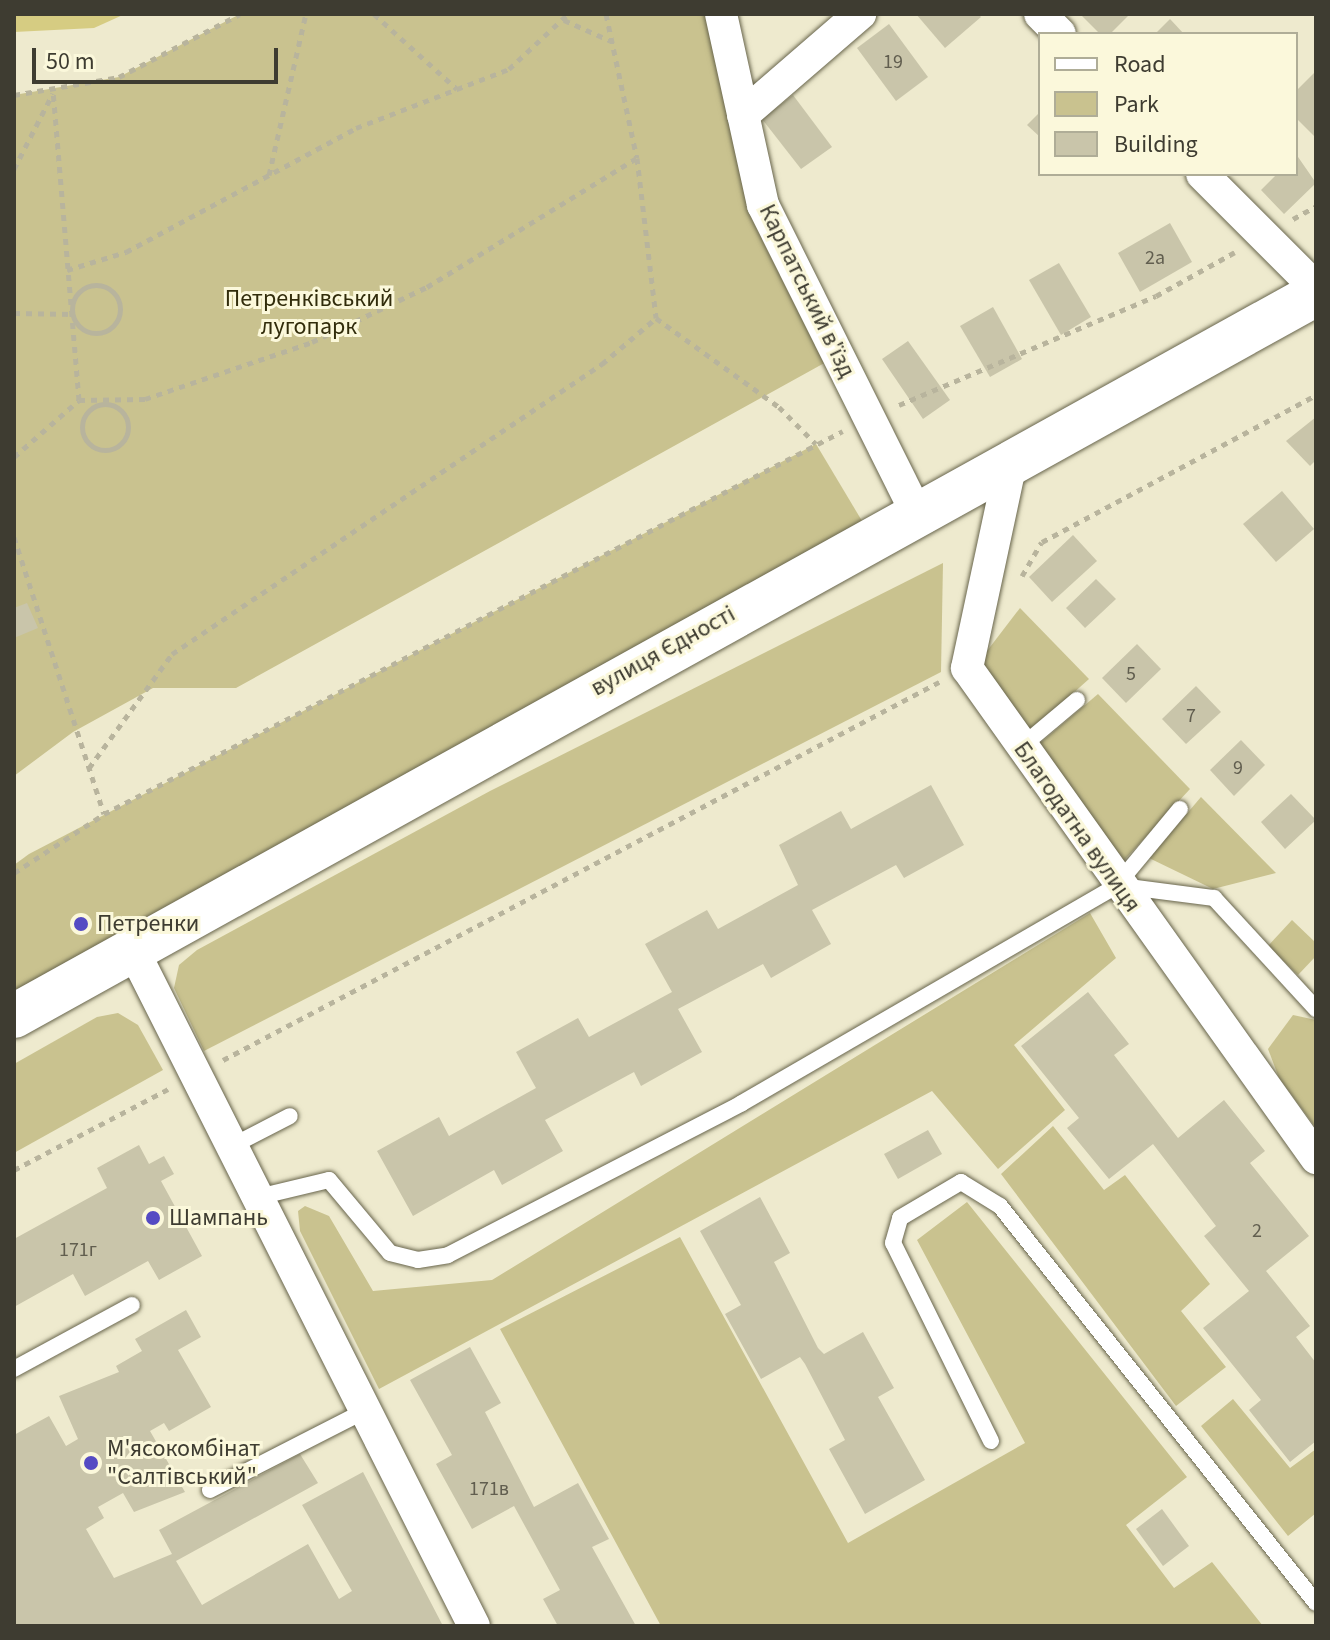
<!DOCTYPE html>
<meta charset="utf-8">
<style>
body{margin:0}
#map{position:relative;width:1330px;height:1640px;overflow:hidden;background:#eeeace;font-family:"Source Sans 3",sans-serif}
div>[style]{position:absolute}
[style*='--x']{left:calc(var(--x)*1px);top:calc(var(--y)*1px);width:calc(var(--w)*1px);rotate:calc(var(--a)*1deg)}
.green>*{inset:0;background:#c9c28f}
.water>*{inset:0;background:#d6cc82}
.building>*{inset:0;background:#c9c5aa}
.path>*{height:5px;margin-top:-2.5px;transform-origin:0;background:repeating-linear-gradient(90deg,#b8b49d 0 6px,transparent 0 12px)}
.path>.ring{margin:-2.5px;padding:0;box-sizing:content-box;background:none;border:5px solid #b8b49d;border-radius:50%}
.roads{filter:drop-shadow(0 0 2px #68654c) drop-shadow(0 0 2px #68654c)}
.lane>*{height:16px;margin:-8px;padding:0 8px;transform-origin:8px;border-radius:8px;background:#fff}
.street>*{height:32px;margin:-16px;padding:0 16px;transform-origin:16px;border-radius:16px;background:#fff}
.secondary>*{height:44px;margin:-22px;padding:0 22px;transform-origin:22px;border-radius:22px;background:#fff}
.dots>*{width:22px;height:22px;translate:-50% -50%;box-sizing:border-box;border:4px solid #fbf8db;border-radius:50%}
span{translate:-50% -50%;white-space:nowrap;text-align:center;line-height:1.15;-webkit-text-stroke:6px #fbf8db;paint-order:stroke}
.number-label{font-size:20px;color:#615e4f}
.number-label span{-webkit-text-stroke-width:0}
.street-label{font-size:24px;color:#3e3c31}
.park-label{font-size:24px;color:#312c0b}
.poi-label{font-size:24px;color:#3e3c31}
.left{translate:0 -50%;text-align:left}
.frame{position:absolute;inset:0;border:16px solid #3e3c31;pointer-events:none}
.legend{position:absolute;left:1038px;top:32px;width:260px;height:144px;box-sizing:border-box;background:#fbf8db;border:2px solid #afad97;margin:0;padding:10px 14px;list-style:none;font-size:24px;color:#3e3c31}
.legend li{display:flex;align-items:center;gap:16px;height:40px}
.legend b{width:40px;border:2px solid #afad97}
.scale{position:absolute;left:32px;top:48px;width:246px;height:36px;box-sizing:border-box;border:4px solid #3e3c31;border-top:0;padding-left:10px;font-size:24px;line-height:28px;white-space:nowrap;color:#3e3c31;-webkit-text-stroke:6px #fbf8db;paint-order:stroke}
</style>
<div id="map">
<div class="green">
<div style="clip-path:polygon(240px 14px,708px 14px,828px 361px,236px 688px,153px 688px,73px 732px,14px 776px,14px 95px,119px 77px)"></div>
<div style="clip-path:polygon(816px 444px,871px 536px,14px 1018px,14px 865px,29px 854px)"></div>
<div style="clip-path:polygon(943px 563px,941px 672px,204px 1051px,174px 988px,179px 965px,197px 950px,490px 791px)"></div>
<div style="clip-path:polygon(1020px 608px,1089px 679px,1024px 737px,974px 668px)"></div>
<div style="clip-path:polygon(1098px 694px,1190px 789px,1115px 870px,1032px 750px)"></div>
<div style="clip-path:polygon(1201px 797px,1276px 873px,1213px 889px,1149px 858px)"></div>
<div style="clip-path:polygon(1090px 913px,1116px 958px,1014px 1045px,1065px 1110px,998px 1169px,932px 1091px,379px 1389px,300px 1231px,298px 1211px,305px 1206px,329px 1216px,373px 1291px,492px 1280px)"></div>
<div style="clip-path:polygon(1292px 920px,1316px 943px,1316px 956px,1298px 975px,1268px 946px)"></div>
<div style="clip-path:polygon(118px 1013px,138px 1025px,163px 1070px,14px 1153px,14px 1064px,97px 1017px)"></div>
<div style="clip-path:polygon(1293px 1015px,1316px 1020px,1316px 1128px,1279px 1078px,1268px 1049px)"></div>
<div style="clip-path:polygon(1053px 1126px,1104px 1190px,1125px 1175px,1210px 1284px,1181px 1311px,1226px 1367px,1176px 1406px,1001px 1174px)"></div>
<div style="clip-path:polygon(967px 1202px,1187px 1477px,1126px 1525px,1174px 1588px,1212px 1562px,1263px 1626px,661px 1626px,500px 1329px,680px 1237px,848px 1543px,1025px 1443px,917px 1240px)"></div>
<div style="clip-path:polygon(1233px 1399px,1290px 1468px,1316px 1449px,1316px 1513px,1288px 1536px,1201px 1426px)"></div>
</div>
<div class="water">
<div style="clip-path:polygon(14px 14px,125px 14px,94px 28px,14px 32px)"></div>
</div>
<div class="building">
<div style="clip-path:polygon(916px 14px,978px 14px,981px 17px,945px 48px)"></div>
<div style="clip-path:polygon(1080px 14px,1130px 14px,1110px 34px,1100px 34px)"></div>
<div style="clip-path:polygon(1170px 19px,1184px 34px,1155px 34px)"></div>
<div style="clip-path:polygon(889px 24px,928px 77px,896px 101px,857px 48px)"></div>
<div style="clip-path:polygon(1316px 71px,1316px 138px,1296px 118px,1296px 91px)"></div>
<div style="clip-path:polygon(793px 95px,832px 147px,801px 169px,762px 119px)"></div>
<div style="clip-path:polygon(1040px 112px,1040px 137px,1027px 125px)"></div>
<div style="clip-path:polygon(1296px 154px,1316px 183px,1284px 214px,1261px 190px,1277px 174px,1296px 174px)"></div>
<div style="clip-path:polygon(1170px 223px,1192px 262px,1140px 292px,1118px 253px)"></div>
<div style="clip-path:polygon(1059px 263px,1091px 317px,1061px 335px,1029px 280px)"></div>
<div style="clip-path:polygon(993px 307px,1022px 359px,990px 377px,960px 326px)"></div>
<div style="clip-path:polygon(908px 341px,950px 400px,923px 419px,882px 359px)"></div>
<div style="clip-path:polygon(1316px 417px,1316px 460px,1310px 466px,1286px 441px)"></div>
<div style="clip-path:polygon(1282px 491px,1314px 529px,1276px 562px,1243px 524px)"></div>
<div style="clip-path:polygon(1073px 535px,1097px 561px,1052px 602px,1029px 577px)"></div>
<div style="clip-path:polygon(1096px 579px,1116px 599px,1085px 628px,1066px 608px)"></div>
<div style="clip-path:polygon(27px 603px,38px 628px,14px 638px,14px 608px)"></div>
<div style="clip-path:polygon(1137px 644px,1161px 669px,1126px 703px,1102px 678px)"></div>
<div style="clip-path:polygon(1196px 686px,1221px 712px,1186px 744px,1162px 719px)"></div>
<div style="clip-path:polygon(1241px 740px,1265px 765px,1234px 796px,1210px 770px)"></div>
<div style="clip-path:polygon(931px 785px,964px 845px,904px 878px,896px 865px,812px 910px,831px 944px,771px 978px,763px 964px,678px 1009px,702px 1052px,641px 1086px,634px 1072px,545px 1120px,563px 1151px,502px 1185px,494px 1170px,413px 1216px,377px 1151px,439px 1117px,449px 1136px,536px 1088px,516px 1052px,578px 1018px,589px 1037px,672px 992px,645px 944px,707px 910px,718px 929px,798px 885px,779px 845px,841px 811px,851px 829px)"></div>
<div style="clip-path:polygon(1291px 794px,1316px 820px,1285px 849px,1261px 822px)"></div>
<div style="clip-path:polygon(1088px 992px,1129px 1044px,1114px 1055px,1178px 1138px,1224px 1100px,1265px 1151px,1250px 1163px,1309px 1236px,1266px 1271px,1310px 1326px,1296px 1337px,1316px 1363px,1316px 1441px,1290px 1462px,1249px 1410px,1261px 1400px,1203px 1328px,1249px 1291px,1204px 1236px,1216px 1226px,1153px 1144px,1109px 1179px,1067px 1128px,1079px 1118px,1021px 1046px)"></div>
<div style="clip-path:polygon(928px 1130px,942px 1154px,898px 1179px,884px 1154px)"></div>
<div style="clip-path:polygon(139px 1145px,149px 1164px,164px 1156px,174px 1174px,161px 1181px,202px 1256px,159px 1280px,148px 1261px,85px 1296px,73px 1274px,14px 1307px,14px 1239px,107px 1188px,97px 1168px)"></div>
<div style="clip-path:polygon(760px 1197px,790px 1253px,774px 1262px,818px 1348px,824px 1354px,863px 1332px,894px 1388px,878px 1397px,925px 1480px,865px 1514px,829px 1449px,845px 1440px,805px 1364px,800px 1357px,761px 1379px,725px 1314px,741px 1305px,700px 1231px)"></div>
<div style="clip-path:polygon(186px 1310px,201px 1337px,178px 1350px,211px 1407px,169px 1431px,164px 1423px,150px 1431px,185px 1492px,134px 1512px,123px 1493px,98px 1507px,104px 1518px,86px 1529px,114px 1578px,172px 1554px,159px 1530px,300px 1454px,318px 1483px,176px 1561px,202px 1605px,308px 1544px,339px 1599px,352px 1591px,302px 1505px,363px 1472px,443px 1626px,14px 1626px,14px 1435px,49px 1416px,66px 1446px,78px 1439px,59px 1396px,119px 1372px,116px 1366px,142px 1351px,135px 1339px)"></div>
<div style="clip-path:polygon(470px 1347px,501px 1403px,485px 1412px,534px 1507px,578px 1483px,609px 1539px,592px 1547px,636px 1626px,558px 1626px,543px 1599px,560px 1590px,514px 1506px,472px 1529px,436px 1464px,452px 1455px,410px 1380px)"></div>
<div style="clip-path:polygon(1162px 1509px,1189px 1546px,1163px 1566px,1136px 1529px)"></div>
</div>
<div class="path">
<div style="--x:374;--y:14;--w:112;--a:42.1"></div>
<div style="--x:606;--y:14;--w:147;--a:77.9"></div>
<div style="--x:637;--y:158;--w:161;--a:83.2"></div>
<div style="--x:656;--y:318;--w:152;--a:35.9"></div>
<div style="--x:779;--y:407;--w:52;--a:45"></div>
<div style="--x:564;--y:20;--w:51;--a:24.1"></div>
<div style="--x:14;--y:95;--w:107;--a:-9.7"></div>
<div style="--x:119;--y:77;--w:136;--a:-27.5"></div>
<div style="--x:14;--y:169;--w:85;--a:-62.8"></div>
<div style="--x:269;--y:175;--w:165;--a:-77.1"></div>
<div style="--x:1293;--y:219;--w:26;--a:-29"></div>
<div style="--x:67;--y:270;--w:62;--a:-17"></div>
<div style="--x:126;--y:252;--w:261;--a:-28.3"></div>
<div style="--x:356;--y:128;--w:164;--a:-21.1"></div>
<div style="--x:509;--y:69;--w:81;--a:-43"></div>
<div class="ring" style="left:72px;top:285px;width:43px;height:43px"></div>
<div style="--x:14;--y:313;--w:59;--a:1"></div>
<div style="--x:79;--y:400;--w:66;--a:-0.9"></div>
<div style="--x:145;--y:399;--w:176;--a:-18.8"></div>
<div style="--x:312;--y:342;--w:127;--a:-25.6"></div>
<div style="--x:427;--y:287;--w:246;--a:-31.6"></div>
<div class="ring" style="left:82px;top:404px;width:41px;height:41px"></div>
<div style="--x:899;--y:405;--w:279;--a:-23"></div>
<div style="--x:1156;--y:296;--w:90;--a:-29.1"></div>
<div style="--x:14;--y:457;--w:86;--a:-41.2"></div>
<div style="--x:79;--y:400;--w:309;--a:-94.8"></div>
<div style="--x:14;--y:537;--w:291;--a:72"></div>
<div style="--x:1022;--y:576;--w:39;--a:-60"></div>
<div style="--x:1042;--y:542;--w:311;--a:-28.2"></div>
<div style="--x:89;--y:768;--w:141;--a:-53.9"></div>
<div style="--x:172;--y:654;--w:519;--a:-34"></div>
<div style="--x:602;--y:364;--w:71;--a:-40.4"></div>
<div style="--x:14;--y:873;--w:108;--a:-33.2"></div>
<div style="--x:104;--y:814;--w:832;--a:-27.4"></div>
<div style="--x:223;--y:1060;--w:810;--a:-27.83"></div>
<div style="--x:14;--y:1170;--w:174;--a:-27.7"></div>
</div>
<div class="roads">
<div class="lane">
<div style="--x:1021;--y:747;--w:73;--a:-40"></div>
<div style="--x:1121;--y:886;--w:94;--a:7.4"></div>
<div style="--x:1214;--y:898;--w:151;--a:47.4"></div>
<div style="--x:232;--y:1146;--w:65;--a:-27.3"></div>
<div style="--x:258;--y:1197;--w:73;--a:-13.5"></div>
<div style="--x:329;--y:1180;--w:95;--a:50.1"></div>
<div style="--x:390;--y:1253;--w:29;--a:14"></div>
<div style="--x:418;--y:1260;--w:30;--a:-9"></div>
<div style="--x:448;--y:1255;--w:331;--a:-27.3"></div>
<div style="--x:742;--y:1103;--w:432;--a:-30.1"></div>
<div style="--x:1116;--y:886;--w:100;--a:-50.3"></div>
<div style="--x:14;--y:1369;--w:134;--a:-28.5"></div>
<div style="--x:991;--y:1441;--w:221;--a:-116.3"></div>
<div style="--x:893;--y:1243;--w:26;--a:-74"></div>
<div style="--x:900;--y:1218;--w:71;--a:-30.5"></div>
<div style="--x:961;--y:1182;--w:46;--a:31.6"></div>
<div style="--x:1000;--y:1206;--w:507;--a:51.48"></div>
<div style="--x:210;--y:1490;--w:175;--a:-27.1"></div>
</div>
<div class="street">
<div style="--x:721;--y:14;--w:196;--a:77.6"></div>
<div style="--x:763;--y:205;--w:341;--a:63.5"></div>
<div style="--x:1040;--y:14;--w:28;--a:45"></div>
<div style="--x:743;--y:115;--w:155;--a:-40.8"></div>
<div style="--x:1202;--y:174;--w:161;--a:45"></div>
<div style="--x:1012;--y:458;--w:215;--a:102.1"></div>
<div style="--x:967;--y:668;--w:602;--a:54.54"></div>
<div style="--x:132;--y:948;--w:759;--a:63.23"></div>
</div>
<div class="secondary">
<div style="--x:14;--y:1016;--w:1489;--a:-29.01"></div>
</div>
</div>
<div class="dots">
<div style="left:81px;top:924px;background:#554bc3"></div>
<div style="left:153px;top:1218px;background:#554bc3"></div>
<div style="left:91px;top:1463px;background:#554bc3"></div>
</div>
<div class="number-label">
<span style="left:893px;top:62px">19</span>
<span style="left:1155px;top:258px">2а</span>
<span style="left:1131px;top:674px">5</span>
<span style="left:1191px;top:716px">7</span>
<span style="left:1238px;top:768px">9</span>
<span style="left:1257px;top:1231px">2</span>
<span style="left:78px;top:1250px">171г</span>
<span style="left:489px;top:1489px">171в</span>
</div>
<div class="street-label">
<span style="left:807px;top:291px;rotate:64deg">Карпатський в'їзд</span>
<span style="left:663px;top:651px;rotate:-29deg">вулиця Єдності</span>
<span style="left:1077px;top:827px;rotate:55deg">Благодатна вулиця</span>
</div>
<div class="park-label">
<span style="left:309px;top:313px">Петренківський<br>лугопарк</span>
</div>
<div class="poi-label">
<span class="left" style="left:97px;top:924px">Петренки</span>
<span class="left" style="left:169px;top:1218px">Шампань</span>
<span class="left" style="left:107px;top:1463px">М'ясокомбінат<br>"Салтівський"</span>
</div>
<div class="frame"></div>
<ul class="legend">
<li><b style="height:10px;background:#fff"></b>Road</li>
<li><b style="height:22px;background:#c9c28f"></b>Park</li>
<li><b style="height:22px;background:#c9c5aa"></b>Building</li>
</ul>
<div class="scale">50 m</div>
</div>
